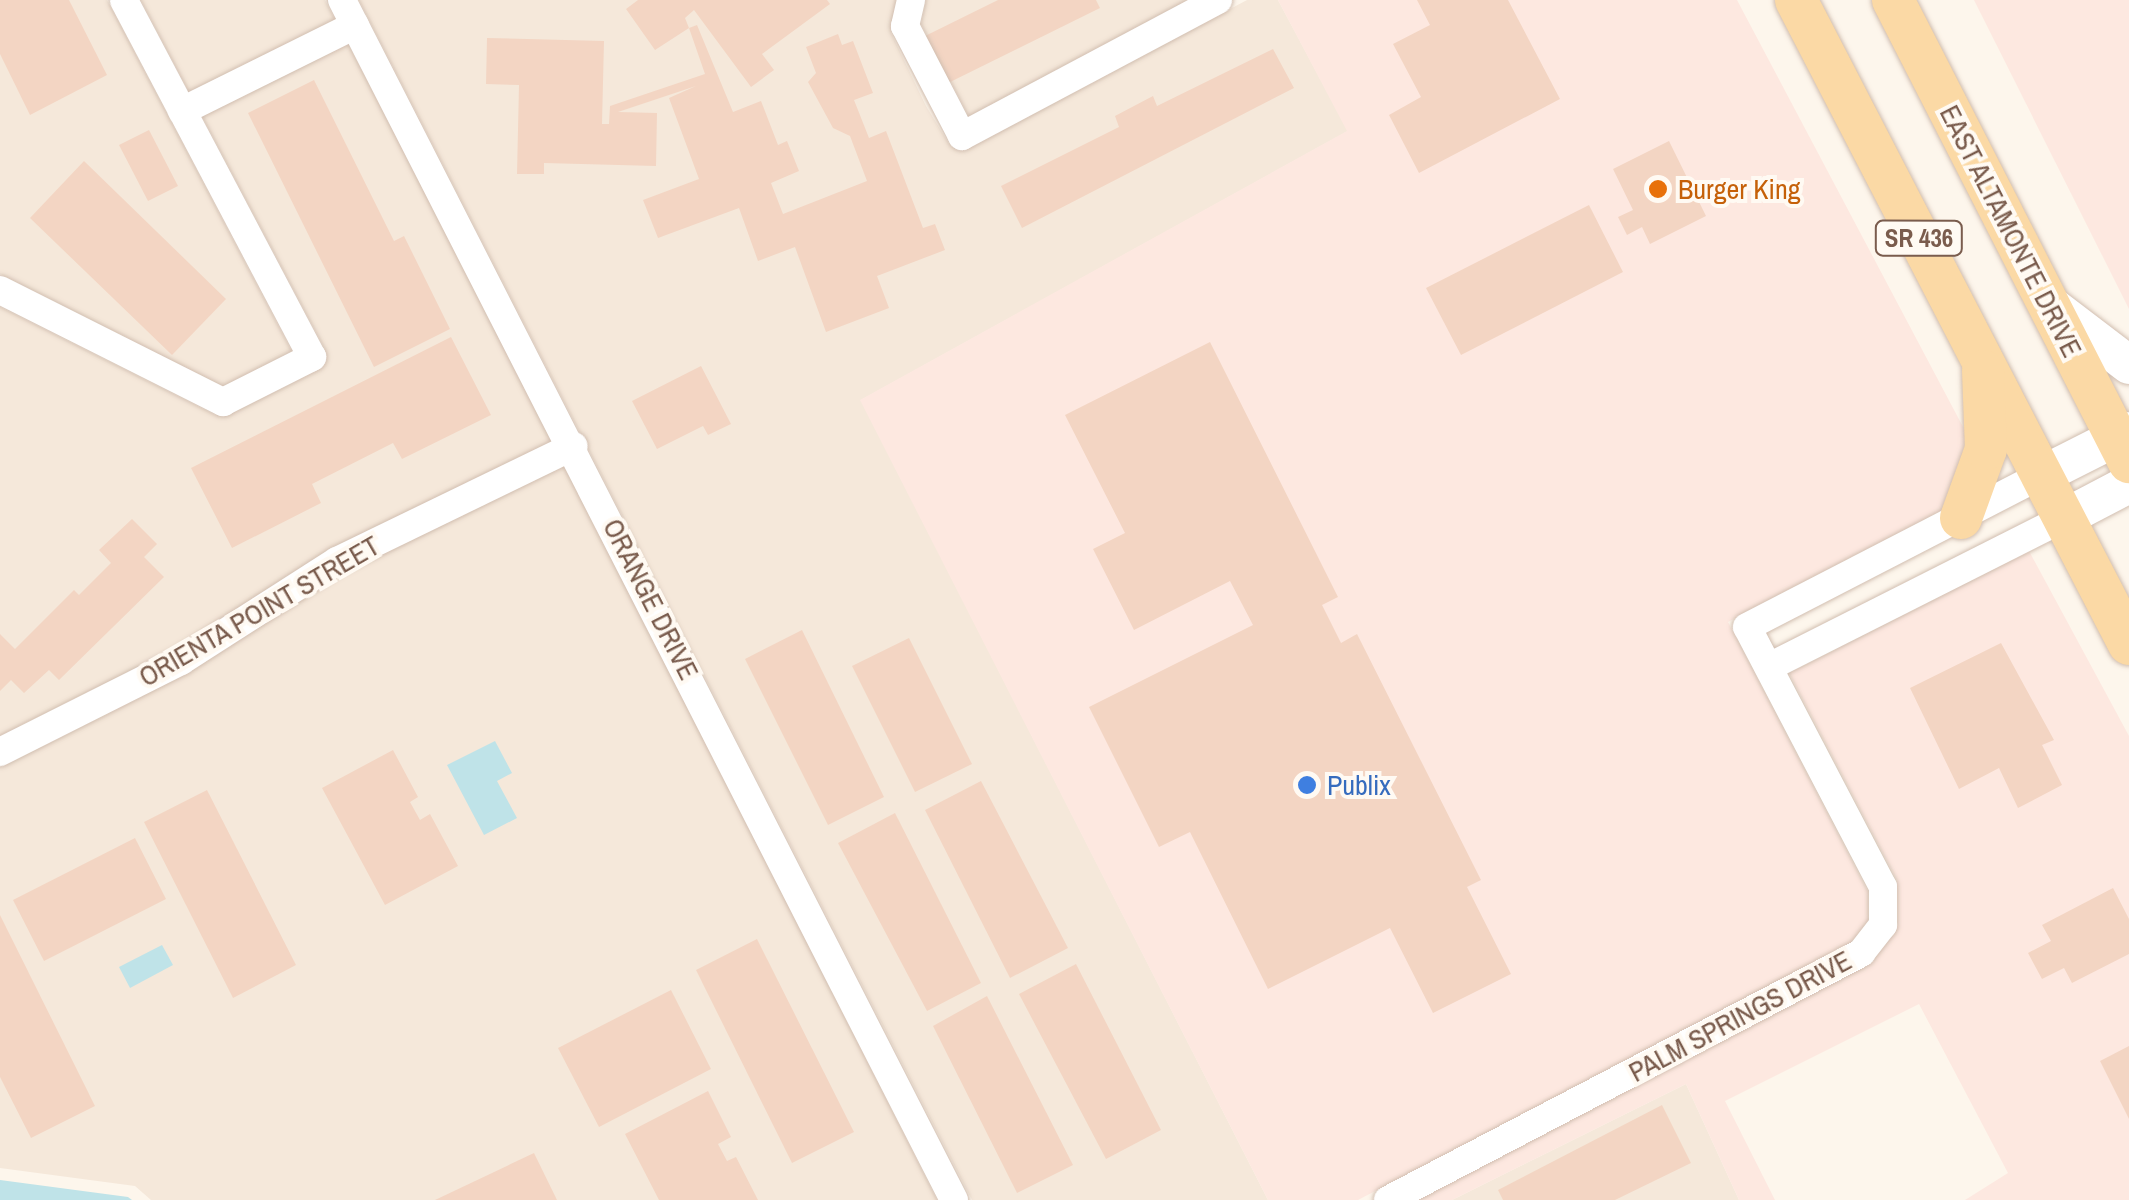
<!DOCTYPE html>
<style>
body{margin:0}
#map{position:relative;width:2129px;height:1200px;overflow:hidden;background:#fdf6ec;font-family:"Archivo Narrow",sans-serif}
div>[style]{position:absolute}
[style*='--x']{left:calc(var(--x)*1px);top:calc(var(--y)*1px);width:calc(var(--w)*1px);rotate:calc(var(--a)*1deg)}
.residential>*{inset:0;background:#f5e8da}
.commercial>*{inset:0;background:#fde8e0}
.water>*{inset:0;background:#bfe3e8}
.building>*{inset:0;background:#f3d5c3}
.roads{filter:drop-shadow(0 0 2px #d1beb0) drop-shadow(0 0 2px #d1beb0)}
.street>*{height:28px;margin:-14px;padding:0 14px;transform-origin:14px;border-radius:14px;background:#fff}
.secondary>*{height:38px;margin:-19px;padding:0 19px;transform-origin:19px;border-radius:19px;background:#fff}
.primary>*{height:42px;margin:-21px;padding:0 21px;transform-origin:21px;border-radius:21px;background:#fbd9a5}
.dots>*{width:28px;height:28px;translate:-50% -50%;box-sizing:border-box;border:5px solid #fffaf3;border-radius:50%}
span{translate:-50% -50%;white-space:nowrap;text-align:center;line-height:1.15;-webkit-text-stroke:8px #fffaf3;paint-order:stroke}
.shield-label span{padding:2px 8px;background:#fffaf3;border:2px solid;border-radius:8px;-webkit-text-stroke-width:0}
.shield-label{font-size:25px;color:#7a5c4d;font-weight:700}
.food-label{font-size:28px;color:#c56008}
.left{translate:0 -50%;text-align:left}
.street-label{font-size:28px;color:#7a5c4d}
.shop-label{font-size:28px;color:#366cbe}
</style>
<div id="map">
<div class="residential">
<div style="clip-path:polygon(0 0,107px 0,292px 352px,224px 387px,0 274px)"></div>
<div style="clip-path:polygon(141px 0,325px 0,335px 20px,189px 92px)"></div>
<div style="clip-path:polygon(359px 0,896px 0,891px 33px,926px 106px,949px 144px,969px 148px,1247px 0,1278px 0,1348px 131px,861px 400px,1268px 1200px,972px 1200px)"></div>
<div style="clip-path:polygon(926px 0,1190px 0,969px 117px,921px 24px)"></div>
<div style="clip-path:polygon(348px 44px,554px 441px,330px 549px,174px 649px,0 736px,0 307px,215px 415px,229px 414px,318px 369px,325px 349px,202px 116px)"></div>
<div style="clip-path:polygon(566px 465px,937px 1200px,151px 1200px,135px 1186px,0 1168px,0 767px,187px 673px,343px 573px)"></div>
<div style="clip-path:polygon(1686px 1084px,1739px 1200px,1452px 1200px)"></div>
</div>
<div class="commercial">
<div style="clip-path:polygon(1278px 0,1737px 0,1971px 442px,1949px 509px,1728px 622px,1868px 892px,1868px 922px,1851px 943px,1358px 1200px,1268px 1200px,860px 400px,1347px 131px)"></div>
<div style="clip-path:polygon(1974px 0,2129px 0,2129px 309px)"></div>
<div style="clip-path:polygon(2029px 551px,2129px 736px,2129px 1200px,1965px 1200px,2008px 1173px,1919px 1004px,1725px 1101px,1775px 1200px,1739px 1200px,1686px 1084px,1452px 1200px,1417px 1200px,1872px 961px,1898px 924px,1897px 880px,1789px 673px)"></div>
</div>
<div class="water">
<div style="clip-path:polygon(495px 741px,512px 773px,497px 781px,517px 818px,484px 835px,447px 765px)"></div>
<div style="clip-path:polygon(162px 945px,173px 965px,130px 988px,119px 967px)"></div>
<div style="clip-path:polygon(0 1180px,128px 1197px,132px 1200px,0 1200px)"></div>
</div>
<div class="building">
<div style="clip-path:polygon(0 0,69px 0,107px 75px,30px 115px,0 54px)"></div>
<div style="clip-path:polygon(638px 0,827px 0,830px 4px,762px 54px,774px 70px,751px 87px,694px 10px,685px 18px,689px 28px,655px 50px,626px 9px)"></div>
<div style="clip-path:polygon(998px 0,1096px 0,1100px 8px,942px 86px,919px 39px)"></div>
<div style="clip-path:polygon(1417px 0,1508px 0,1560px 99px,1419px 173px,1389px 115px,1421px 97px,1393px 44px,1430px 25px)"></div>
<div style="clip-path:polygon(697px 25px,733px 112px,761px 101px,778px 145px,787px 141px,799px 171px,771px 183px,783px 214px,867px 181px,850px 136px,833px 128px,808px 82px,816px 73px,806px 47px,838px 34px,842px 45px,853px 41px,873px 93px,854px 100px,869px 138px,886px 131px,923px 228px,935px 224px,945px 250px,877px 276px,889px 308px,826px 332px,795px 247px,758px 261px,739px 208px,658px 238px,643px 200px,699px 179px,669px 98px,696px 86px,618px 112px,657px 113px,656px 166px,544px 163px,544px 174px,517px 174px,519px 85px,486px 84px,487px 38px,604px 41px,602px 124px,609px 124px,610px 106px,705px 74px,689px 28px)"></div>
<div style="clip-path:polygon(1273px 49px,1294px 88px,1022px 228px,1001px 186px,1119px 127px,1115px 116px,1153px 96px,1157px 106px)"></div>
<div style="clip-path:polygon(314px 80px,394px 241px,404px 236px,450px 329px,374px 367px,248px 113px)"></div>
<div style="clip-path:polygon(149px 130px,178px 186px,148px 201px,119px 145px)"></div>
<div style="clip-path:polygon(1669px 141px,1706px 216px,1650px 244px,1642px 227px,1627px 235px,1618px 217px,1633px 210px,1613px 169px)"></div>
<div style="clip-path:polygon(84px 161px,226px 299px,172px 355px,30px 218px)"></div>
<div style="clip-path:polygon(1589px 205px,1623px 272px,1461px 355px,1426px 288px)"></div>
<div style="clip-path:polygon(451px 337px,491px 415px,402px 459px,393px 443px,312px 484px,321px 503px,232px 548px,191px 468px)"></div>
<div style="clip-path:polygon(1210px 342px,1338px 597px,1322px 605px,1341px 643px,1357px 634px,1481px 880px,1467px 887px,1511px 974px,1433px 1013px,1390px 928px,1268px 989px,1190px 832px,1159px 847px,1089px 707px,1253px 625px,1230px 581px,1134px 630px,1093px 549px,1125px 533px,1065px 415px)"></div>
<div style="clip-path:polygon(701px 366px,731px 424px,708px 435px,703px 426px,657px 449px,632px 401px)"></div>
<div style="clip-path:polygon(132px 519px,157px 544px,144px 557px,164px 577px,59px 680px,49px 670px,24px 693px,11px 680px,0 691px,0 634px,15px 649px,74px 590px,79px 595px,111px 563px,99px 550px)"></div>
<div style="clip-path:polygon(802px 630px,884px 797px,828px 825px,745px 659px)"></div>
<div style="clip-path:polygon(909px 638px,972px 764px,915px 792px,852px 666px)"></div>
<div style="clip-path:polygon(2001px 643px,2054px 740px,2042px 745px,2062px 785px,2018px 808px,1999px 768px,1959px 789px,1910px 688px)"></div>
<div style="clip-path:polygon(393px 750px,418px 797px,410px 802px,420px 820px,430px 814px,458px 866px,385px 905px,322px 788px)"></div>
<div style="clip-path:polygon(981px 781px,1068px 948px,1010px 978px,925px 810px)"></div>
<div style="clip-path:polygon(207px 790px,296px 965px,233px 998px,144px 822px)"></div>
<div style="clip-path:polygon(895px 813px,981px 983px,927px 1011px,838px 843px)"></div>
<div style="clip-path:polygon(135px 838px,166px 899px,44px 961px,13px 900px)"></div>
<div style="clip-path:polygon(2113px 888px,2129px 919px,2129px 954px,2072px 983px,2064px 968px,2042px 979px,2028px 953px,2051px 941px,2042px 925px)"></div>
<div style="clip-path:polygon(0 915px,95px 1106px,31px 1138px,0 1077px)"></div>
<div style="clip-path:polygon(757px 939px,854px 1132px,792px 1163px,696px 970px)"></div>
<div style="clip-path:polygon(1076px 964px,1161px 1130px,1106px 1159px,1019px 994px)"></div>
<div style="clip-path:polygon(671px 990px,711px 1069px,599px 1127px,558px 1048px)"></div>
<div style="clip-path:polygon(987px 996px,1073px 1165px,1017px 1193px,933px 1026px)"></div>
<div style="clip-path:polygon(2129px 1046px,2129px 1119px,2100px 1061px)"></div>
<div style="clip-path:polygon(708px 1091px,731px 1137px,718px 1144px,727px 1161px,736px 1157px,758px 1200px,659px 1200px,625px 1134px)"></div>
<div style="clip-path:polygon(1662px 1105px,1691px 1163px,1615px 1200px,1503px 1200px,1498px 1190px)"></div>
<div style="clip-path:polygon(534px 1153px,557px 1200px,435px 1200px)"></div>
</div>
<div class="roads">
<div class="street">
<div style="--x:342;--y:0;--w:1347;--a:62.98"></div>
<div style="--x:911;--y:0;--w:27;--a:103"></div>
<div style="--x:905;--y:26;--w:124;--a:62.6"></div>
<div style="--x:962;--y:136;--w:290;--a:-28"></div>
<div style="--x:182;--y:111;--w:193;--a:-26.4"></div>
<div style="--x:0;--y:290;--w:250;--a:26.7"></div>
<div style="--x:223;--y:402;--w:100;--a:-26.8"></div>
<div style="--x:312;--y:357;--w:403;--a:-117.8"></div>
<div style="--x:1769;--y:667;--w:330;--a:-26.8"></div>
<div style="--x:0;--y:752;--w:203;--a:-26.7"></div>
<div style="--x:181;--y:661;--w:185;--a:-32.7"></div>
<div style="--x:337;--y:561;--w:263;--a:-25.9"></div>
<div style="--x:1388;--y:1200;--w:534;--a:-27.57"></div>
<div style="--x:1861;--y:953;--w:36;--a:-52"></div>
<div style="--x:1883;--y:925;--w:38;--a:-90"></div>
<div style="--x:1883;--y:887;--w:293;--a:-117.6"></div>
<div style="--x:1747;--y:627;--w:332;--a:-27.3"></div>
</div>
<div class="secondary">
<div style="--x:2048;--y:303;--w:102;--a:37.4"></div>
<div style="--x:2042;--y:475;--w:97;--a:-26.8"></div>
<div style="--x:2064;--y:518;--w:73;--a:-27.6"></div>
</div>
<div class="primary">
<div style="--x:1796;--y:0;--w:725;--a:62.66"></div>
<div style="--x:1893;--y:0;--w:519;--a:62.94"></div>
<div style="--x:1961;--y:518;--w:73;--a:-70.1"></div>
<div style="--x:1986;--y:449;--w:78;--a:-92.2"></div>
</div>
</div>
<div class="dots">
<div style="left:1658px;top:189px;background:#e8710a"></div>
<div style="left:1307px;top:785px;background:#3f7fe0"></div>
</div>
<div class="shield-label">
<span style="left:1919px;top:238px">SR 436</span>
</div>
<div class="food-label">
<span class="left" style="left:1678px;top:189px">Burger King</span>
</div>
<div class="street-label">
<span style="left:2011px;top:231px;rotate:63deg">EAST ALTAMONTE DRIVE</span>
<span style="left:651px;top:599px;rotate:63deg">ORANGE DRIVE</span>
<span style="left:259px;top:611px;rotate:-30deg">ORIENTA POINT STREET</span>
<span style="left:1740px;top:1016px;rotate:-28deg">PALM SPRINGS DRIVE</span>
</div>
<div class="shop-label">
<span class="left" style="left:1327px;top:785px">Publix</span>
</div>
</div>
